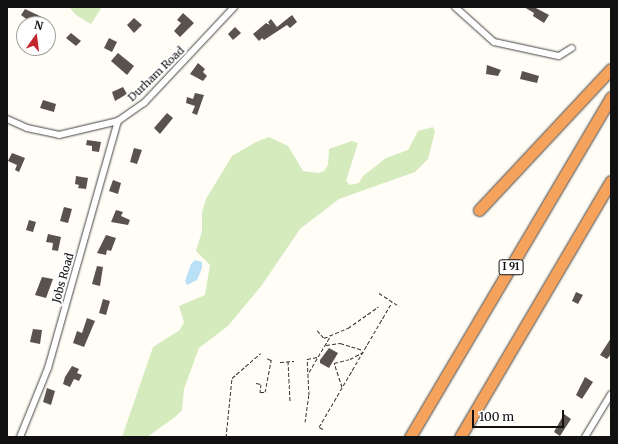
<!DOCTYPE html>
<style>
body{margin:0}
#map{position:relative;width:618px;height:444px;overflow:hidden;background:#fffdf5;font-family:Merriweather,serif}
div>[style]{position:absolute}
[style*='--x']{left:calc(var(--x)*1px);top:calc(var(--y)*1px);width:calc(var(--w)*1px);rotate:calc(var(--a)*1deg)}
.green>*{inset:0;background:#d5ebbd}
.water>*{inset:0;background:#b9e0f7}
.building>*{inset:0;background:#5a524d}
.path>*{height:1px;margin-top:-0.5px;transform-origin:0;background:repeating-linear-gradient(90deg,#333 0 4px,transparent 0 6px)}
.roads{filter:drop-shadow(0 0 1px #444) drop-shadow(0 0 1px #444)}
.minor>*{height:6px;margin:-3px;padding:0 3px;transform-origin:3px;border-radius:3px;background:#fff}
.motorway>*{height:11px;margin:-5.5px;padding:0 5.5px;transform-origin:5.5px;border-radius:5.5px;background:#f5a25d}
span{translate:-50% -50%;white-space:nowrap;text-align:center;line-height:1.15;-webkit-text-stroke:4px #fff;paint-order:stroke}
.shield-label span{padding:1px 3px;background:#fff;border:1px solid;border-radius:3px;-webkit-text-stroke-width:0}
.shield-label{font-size:10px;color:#111;font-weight:700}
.street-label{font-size:11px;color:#111}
.frame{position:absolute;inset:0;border:8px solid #111;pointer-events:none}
.north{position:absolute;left:16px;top:16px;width:40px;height:40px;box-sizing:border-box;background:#fff;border:1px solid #a0a0a0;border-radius:50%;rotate:14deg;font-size:11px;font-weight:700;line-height:16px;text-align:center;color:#111}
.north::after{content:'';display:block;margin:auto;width:14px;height:18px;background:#c4262e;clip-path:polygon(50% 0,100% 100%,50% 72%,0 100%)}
.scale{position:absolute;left:472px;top:410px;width:92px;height:18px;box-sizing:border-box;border:2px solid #111;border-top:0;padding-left:5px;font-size:12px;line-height:14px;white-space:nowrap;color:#111;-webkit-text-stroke:3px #fff;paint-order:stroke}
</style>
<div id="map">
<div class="green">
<div style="clip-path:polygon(69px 7px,102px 7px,91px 24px,76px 15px)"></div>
<div style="clip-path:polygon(433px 127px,435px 132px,428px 159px,415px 172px,339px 199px,300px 229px,262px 285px,228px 326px,199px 348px,184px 389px,182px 410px,175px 417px,147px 437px,122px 437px,153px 347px,180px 330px,184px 322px,179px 306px,205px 295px,210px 265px,196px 251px,202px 231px,202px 212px,206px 199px,232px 156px,256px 142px,269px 137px,288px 146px,303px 171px,318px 173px,324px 171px,328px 165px,329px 149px,352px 141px,358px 143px,346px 181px,350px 185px,359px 183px,363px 176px,386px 158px,408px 150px,418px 131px)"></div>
</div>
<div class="water">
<div style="clip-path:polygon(195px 260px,202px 262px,202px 268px,197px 280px,187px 285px,185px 281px,191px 264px)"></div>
</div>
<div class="building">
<div style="clip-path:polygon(524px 7px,534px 7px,549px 15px,544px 23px,533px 16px,534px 13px)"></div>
<div style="clip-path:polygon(25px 9px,44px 18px,40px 24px,33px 24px,21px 15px)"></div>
<div style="clip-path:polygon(183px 13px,194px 23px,180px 37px,174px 31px,181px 23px,177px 20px)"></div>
<div style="clip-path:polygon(292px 15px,297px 22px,290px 28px,287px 25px,264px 40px,262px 38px,259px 41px,253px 34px,266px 23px,270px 25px,268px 22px,271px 19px,277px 27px)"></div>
<div style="clip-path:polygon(134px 18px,142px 25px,134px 33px,127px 25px)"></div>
<div style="clip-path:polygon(235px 27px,241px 33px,233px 40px,228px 34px)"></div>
<div style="clip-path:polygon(71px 33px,81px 41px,76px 46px,66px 38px)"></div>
<div style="clip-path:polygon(109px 38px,117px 42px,112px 52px,104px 48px)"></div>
<div style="clip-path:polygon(118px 53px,134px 66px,127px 75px,111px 61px)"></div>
<div style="clip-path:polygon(198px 63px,205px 69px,203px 72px,207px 76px,203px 81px,190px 74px)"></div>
<div style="clip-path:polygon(487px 65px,501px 70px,498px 76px,486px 74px)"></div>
<div style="clip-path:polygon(522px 71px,539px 76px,537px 83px,520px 79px)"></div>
<div style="clip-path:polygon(123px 87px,127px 94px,115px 101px,112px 92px)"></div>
<div style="clip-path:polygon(195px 93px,204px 95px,197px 115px,192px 113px,195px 106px,186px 103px,187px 97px,193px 99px)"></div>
<div style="clip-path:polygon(43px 100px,56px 104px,54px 112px,40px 108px)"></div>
<div style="clip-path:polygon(167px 113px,173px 118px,160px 134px,154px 128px)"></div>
<div style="clip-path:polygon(87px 140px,101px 142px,99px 152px,92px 151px,92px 146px,86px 145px)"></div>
<div style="clip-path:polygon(134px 148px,142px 150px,137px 164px,130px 162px)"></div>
<div style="clip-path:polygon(12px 153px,25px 158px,19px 172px,15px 170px,17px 165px,8px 161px)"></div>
<div style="clip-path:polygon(76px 176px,88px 178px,86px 189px,78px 188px,79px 185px,75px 184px)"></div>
<div style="clip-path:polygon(113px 180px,121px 183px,118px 194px,109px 191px)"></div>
<div style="clip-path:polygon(64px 207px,72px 209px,68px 223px,60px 221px)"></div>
<div style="clip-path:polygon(116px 210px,123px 212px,121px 216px,130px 220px,128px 225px,111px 222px)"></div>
<div style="clip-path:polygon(29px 220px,36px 222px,33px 232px,26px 230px)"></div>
<div style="clip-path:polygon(48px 234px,61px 237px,58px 251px,52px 250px,53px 243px,46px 242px)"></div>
<div style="clip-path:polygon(106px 235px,116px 238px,111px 251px,107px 250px,106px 255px,97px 253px)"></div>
<div style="clip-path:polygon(97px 266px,103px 267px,100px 286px,92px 284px)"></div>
<div style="clip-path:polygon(42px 277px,53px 279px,46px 298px,35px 295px)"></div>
<div style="clip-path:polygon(576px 292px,583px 295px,578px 304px,572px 301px)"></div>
<div style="clip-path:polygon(103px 299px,110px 301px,106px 315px,99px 313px)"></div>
<div style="clip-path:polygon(87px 318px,95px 321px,84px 347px,73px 343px,77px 331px,82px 333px)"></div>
<div style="clip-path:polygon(33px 329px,42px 330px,40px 344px,30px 342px)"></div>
<div style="clip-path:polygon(611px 338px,611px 354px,607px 359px,600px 355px)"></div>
<div style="clip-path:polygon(329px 348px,338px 353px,329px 368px,320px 363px,320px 360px)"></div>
<div style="clip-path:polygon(72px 366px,79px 369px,77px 373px,82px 375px,79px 381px,74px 379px,70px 387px,63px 384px,65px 377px)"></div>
<div style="clip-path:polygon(585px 377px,593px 382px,582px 399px,576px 395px)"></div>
<div style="clip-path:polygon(47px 388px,55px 391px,51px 405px,43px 402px)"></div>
<div style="clip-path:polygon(564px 414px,571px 419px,560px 436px,554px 432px)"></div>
</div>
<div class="path">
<div style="--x:379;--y:293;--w:24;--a:33"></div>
<div style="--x:317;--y:330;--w:11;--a:49"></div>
<div style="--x:324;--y:338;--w:26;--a:-23"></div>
<div style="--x:348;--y:328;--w:37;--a:-35"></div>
<div style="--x:326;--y:345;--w:14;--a:-8"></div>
<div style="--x:340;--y:343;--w:24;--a:17"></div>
<div style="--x:288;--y:361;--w:40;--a:87.1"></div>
<div style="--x:280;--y:362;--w:14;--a:-4"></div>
<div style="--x:309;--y:372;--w:43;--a:-59.3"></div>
<div style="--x:256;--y:383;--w:5;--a:11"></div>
<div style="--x:261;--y:384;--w:8;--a:97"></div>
<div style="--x:260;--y:392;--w:5;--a:0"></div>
<div style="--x:265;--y:392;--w:33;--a:-79"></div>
<div style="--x:271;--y:360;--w:5;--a:-158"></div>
<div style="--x:342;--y:387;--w:25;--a:-108"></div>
<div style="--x:334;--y:363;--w:16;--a:-14"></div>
<div style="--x:350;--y:359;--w:15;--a:-28"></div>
<div style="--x:305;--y:422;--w:27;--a:-82"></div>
<div style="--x:309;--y:395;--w:36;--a:-93"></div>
<div style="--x:307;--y:359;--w:11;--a:-10"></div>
<div style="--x:323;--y:429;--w:4;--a:-153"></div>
<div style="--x:319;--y:427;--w:145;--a:-59.7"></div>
<div style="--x:226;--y:437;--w:59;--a:-84.2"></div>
<div style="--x:232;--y:378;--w:38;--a:-41"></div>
</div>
<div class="roads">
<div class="minor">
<div style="--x:455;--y:7;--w:52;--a:41.9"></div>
<div style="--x:494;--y:42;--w:66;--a:12.2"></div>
<div style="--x:559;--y:56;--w:15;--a:-32"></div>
<div style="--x:7;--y:119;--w:22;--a:24"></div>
<div style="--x:27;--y:128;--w:33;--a:12"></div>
<div style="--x:59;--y:135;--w:61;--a:-13.3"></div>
<div style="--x:118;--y:121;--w:32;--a:-35"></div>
<div style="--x:144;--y:103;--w:132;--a:-46.8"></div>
<div style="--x:20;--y:437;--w:74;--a:-67.9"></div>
<div style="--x:48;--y:368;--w:257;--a:-74.2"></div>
<div style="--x:585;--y:437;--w:50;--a:-58.8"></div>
</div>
<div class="motorway">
<div style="--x:479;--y:210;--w:193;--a:-46.9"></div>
<div style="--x:410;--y:437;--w:395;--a:-59.4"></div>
<div style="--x:460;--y:437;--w:297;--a:-59.5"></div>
</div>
</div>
<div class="shield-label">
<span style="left:511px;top:267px">I 91</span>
</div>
<div class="street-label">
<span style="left:156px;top:74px;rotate:-44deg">Durham Road</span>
<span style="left:63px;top:278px;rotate:-74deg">Jobs Road</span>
</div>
<div class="frame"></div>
<div class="north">N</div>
<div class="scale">100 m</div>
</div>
